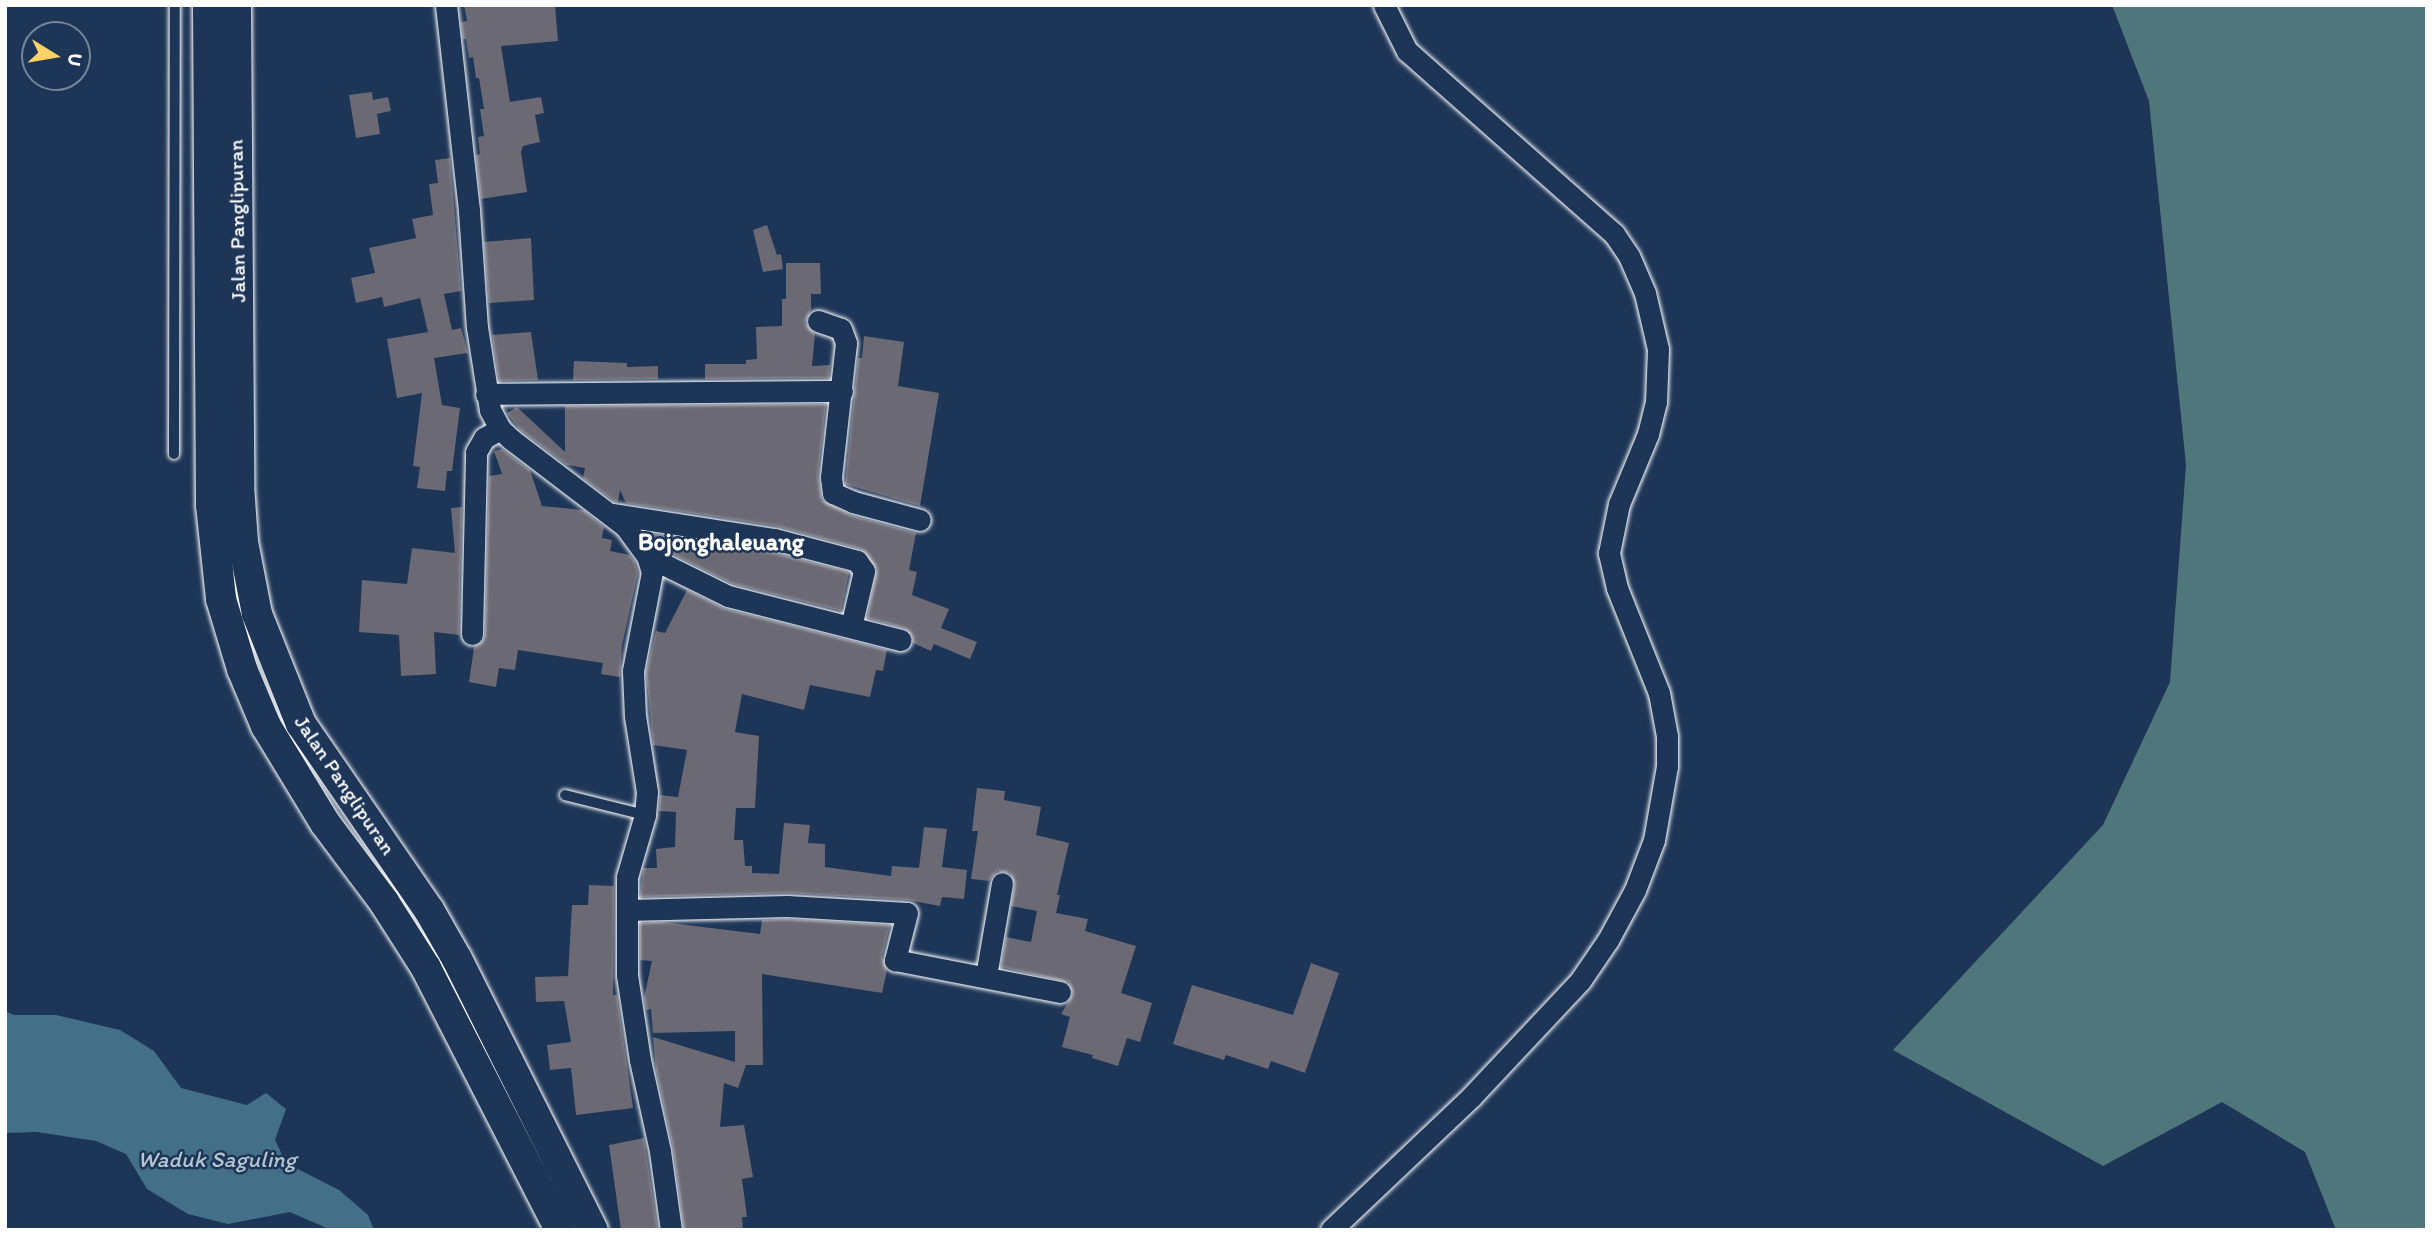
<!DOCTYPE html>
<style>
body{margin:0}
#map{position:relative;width:2432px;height:1235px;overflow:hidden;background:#1d3557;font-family:Itim,sans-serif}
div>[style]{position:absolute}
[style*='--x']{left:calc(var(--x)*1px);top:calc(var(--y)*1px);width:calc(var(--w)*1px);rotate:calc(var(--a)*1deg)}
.green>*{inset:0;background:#4f777b}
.water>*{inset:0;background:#436f89}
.building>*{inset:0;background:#6a6974}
.roads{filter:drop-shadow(0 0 2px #fff) drop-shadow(0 0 2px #fff)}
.service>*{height:10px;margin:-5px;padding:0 5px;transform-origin:5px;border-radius:5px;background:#1d3557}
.minor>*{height:21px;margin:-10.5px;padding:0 10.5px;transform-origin:10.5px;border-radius:10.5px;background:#1d3557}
.secondary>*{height:30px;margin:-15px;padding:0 15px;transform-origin:15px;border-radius:15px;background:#1d3557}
span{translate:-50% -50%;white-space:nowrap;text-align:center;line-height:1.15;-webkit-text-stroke:5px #1d3557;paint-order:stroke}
.street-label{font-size:21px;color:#fff}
.water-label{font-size:23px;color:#b4c5d0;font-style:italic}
.quarter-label{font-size:24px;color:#fff;font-weight:700}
.frame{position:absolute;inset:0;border:7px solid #fff;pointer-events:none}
.north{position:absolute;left:21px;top:21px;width:70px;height:70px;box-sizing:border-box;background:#1d3557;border:2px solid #77869a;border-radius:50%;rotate:101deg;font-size:19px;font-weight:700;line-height:28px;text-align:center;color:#fff}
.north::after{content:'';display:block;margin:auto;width:24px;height:32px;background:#ffd166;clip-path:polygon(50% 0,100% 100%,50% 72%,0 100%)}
</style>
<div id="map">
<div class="green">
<div style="clip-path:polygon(2112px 5px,2427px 5px,2427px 1230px,2336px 1230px,2305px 1152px,2222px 1102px,2103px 1166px,1893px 1050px,2103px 825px,2170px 682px,2186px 465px,2149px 101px)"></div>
</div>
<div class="water">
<div style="clip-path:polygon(5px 1011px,14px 1015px,56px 1015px,120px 1030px,154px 1051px,181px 1088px,247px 1105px,266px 1093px,286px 1109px,275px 1140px,286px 1163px,339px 1190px,368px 1215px,374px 1230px,331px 1230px,290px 1212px,228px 1224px,188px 1214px,147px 1189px,126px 1154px,96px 1141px,37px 1132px,5px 1133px)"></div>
</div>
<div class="building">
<div style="clip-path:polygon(464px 5px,555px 5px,558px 41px,501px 46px,510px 102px,541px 97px,544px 113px,535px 115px,540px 142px,523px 146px,521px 152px,527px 192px,481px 199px,476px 155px,480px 154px,478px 137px,484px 136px,480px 109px,484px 109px,479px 78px,476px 78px,473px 57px,469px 58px,466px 39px,463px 39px,461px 22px,467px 21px)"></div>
<div style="clip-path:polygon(372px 92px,373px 100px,388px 97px,391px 111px,377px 114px,380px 134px,356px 138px,349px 95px)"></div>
<div style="clip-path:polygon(450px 158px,461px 291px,444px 294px,452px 330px,461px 328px,468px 353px,434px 358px,442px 405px,460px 408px,452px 471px,447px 471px,445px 491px,417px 488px,420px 467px,413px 466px,422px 393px,397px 398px,387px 339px,428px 332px,420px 298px,384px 307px,382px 297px,356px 303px,351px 278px,375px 273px,369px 248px,416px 238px,412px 219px,433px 215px,429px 184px,438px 183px,435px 160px)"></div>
<div style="clip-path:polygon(767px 225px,777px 255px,781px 254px,783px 269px,763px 272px,753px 230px)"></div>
<div style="clip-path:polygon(531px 238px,534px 300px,489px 303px,484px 242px)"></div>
<div style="clip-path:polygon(786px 263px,820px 263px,821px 294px,811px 294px,811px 310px,805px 323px,815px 334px,812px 366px,830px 365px,829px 378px,705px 379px,705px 364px,746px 364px,746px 360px,757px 359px,756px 327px,782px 326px,782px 299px,786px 299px)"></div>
<div style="clip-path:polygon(531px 332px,538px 380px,499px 381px,492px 335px)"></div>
<div style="clip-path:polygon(864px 336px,904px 342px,898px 386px,939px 393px,920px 506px,845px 484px,858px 358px,862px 358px)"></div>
<div style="clip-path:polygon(574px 361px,627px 363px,627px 367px,658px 366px,658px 379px,573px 380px)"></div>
<div style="clip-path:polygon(826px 404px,818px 476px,822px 500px,850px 515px,916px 533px,909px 570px,917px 572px,912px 595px,949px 609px,941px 628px,977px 642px,970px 659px,934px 644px,931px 651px,913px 643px,912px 636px,904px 628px,867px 618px,877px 569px,861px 549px,776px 526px,626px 503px,620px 490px,618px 502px,614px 501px,583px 478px,585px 468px,567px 465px,520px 430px,507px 413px,517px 407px,565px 452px,565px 406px)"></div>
<div style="clip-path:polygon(502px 449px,530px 470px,542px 506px,583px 510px,604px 527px,602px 538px,612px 540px,610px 551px,630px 555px,635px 562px,638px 573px,622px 645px,620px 677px,601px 674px,603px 663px,518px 650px,515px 670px,499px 668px,496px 687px,469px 682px,474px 647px,483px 641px,485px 634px,489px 476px,502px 474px,494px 451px)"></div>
<div style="clip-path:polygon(462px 507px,459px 635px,434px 632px,436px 674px,401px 676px,399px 635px,359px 632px,362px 580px,407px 584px,412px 548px,455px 553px,451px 508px)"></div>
<div style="clip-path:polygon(646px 533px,771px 552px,849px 572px,841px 611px,733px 584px,656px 546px)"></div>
<div style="clip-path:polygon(687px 590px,725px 609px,887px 650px,883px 671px,876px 670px,870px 697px,810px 685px,804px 710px,742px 694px,735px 732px,759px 736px,755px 808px,736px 808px,734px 840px,743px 840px,745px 866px,752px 866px,752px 873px,779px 874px,784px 823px,810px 825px,808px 843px,825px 844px,825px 867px,891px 876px,892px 866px,919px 868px,924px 827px,947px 829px,942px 867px,967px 870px,964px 899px,942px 897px,940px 906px,908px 900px,788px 893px,640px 897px,643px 868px,657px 868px,656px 849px,675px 847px,676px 812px,659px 811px,660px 795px,678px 797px,687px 750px,653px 745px,646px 672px,656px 631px,665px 633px)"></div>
<div style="clip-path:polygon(977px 788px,1005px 791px,1004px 800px,1041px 807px,1036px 835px,1069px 843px,1057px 895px,1060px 895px,1056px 913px,1088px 919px,1085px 931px,1136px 946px,1121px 993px,1152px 1003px,1140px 1042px,1127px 1038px,1118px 1066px,1092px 1058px,1093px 1055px,1062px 1047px,1070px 1017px,1061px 1014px,1073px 994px,1068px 982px,1001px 967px,1006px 937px,1031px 942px,1037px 911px,1011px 906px,1015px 885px,1010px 873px,997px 871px,989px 881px,971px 879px,978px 831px,972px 831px)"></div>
<div style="clip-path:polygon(589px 885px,614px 886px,613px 995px,617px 995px,633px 1108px,576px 1115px,571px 1068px,550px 1070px,547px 1045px,571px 1042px,564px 1001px,536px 1002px,535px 977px,568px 976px,572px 905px,588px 905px)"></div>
<div style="clip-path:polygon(787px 919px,890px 925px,882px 957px,887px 970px,882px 993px,762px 974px,763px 1065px,746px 1065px,738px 1088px,724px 1083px,720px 1127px,744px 1125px,753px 1177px,742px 1179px,747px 1217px,742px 1217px,743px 1230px,684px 1230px,673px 1148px,656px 1070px,653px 1037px,735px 1062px,735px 1031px,653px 1033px,651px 1009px,646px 1010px,644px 998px,652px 961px,640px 960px,640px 923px,662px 922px,760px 934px,762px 920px)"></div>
<div style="clip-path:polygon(1311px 963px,1339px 973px,1305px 1073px,1271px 1061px,1268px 1069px,1226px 1055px,1224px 1060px,1173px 1044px,1192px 985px,1293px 1015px)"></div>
<div style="clip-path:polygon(644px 1138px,658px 1230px,621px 1230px,609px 1145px)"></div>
</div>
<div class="roads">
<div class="service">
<div style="--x:174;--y:454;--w:449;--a:-89.9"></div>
<div style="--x:565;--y:795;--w:82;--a:14"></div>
</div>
<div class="minor">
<div style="--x:446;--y:5;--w:207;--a:83.6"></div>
<div style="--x:469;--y:211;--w:116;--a:86.1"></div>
<div style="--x:477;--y:327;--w:84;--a:81.1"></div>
<div style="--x:490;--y:410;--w:21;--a:62"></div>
<div style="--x:500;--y:429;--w:16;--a:43"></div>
<div style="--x:512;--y:440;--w:142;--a:37.3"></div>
<div style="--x:625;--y:526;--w:37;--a:54"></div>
<div style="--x:647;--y:556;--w:17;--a:73"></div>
<div style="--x:652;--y:572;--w:101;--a:100.9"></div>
<div style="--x:633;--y:671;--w:45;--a:87.5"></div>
<div style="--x:635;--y:716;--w:77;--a:81"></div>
<div style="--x:647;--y:792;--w:23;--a:95"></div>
<div style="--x:645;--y:815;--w:65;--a:106.2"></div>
<div style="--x:627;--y:877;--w:98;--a:90"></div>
<div style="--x:627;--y:975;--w:86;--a:81.3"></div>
<div style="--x:640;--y:1060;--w:93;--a:77.6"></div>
<div style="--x:660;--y:1151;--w:80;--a:82.1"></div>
<div style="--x:818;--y:321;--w:24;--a:19"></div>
<div style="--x:841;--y:329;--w:15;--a:70"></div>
<div style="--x:846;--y:343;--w:135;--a:96.4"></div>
<div style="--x:831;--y:477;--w:16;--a:83"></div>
<div style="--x:833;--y:493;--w:22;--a:24"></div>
<div style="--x:853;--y:502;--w:69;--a:15"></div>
<div style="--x:486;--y:394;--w:356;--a:-0.5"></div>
<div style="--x:612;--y:514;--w:164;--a:8.8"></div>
<div style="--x:774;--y:539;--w:86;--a:14.8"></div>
<div style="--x:857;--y:561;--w:12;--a:55"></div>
<div style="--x:864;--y:571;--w:57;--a:103.1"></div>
<div style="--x:647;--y:556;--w:90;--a:26.3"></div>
<div style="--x:728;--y:596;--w:178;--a:14.3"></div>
<div style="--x:472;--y:634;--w:182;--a:-88.7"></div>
<div style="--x:476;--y:452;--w:16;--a:-60"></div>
<div style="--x:484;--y:438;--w:18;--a:-29"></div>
<div style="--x:627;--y:910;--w:160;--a:-1.4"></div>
<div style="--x:787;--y:906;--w:120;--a:3.3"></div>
<div style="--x:907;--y:913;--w:49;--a:104.3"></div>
<div style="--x:895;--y:960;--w:168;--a:11"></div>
<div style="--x:986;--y:976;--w:94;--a:-80.2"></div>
<div style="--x:1331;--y:1230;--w:193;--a:-43.5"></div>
<div style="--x:1471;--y:1097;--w:159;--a:-46.8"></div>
<div style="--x:1580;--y:981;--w:50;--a:-55.7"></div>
<div style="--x:1608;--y:940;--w:57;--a:-61.6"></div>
<div style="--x:1635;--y:890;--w:53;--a:-69.2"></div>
<div style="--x:1654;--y:840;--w:75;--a:-80"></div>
<div style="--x:1667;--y:766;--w:30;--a:-90"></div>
<div style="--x:1667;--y:736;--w:44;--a:-100.5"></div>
<div style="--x:1659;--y:693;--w:113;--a:-111.8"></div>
<div style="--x:1617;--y:588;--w:36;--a:-103"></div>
<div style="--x:1609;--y:553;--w:50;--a:-78.5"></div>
<div style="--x:1619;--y:504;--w:76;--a:-67.5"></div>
<div style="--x:1648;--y:434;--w:33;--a:-76"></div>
<div style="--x:1656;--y:402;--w:53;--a:-87.8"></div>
<div style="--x:1658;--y:349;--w:57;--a:-103.1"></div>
<div style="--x:1645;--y:293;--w:40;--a:-113.4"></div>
<div style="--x:1629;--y:256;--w:27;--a:-124"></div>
<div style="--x:1614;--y:234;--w:276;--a:-138.5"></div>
<div style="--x:1407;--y:51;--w:51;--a:-116.6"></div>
</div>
<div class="secondary">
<div style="--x:208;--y:5;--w:500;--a:89.66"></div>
<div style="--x:211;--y:505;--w:95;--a:83.9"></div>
<div style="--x:221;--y:599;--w:73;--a:73.3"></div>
<div style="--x:242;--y:669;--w:62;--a:67.2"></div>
<div style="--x:266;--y:726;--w:114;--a:58.7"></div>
<div style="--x:325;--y:823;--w:99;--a:53.2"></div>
<div style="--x:384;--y:902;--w:78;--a:57.5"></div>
<div style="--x:426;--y:968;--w:294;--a:62.9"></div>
<div style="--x:236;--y:5;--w:480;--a:89.6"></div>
<div style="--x:239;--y:485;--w:57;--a:86"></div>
<div style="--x:243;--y:542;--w:73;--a:79"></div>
<div style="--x:257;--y:614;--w:118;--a:68.2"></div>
<div style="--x:301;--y:724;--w:226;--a:55.5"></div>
<div style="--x:429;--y:910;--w:56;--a:60.3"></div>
<div style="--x:457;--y:959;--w:303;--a:63.4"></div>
</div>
</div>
<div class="street-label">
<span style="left:237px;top:221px;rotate:-91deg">Jalan Panglipuran</span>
<span style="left:345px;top:785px;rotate:56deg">Jalan Panglipuran</span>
</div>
<div class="water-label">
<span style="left:217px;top:1159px">Waduk Saguling</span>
</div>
<div class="quarter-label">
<span style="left:721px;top:542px">Bojonghaleuang</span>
</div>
<div class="frame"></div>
<div class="north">U</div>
</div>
